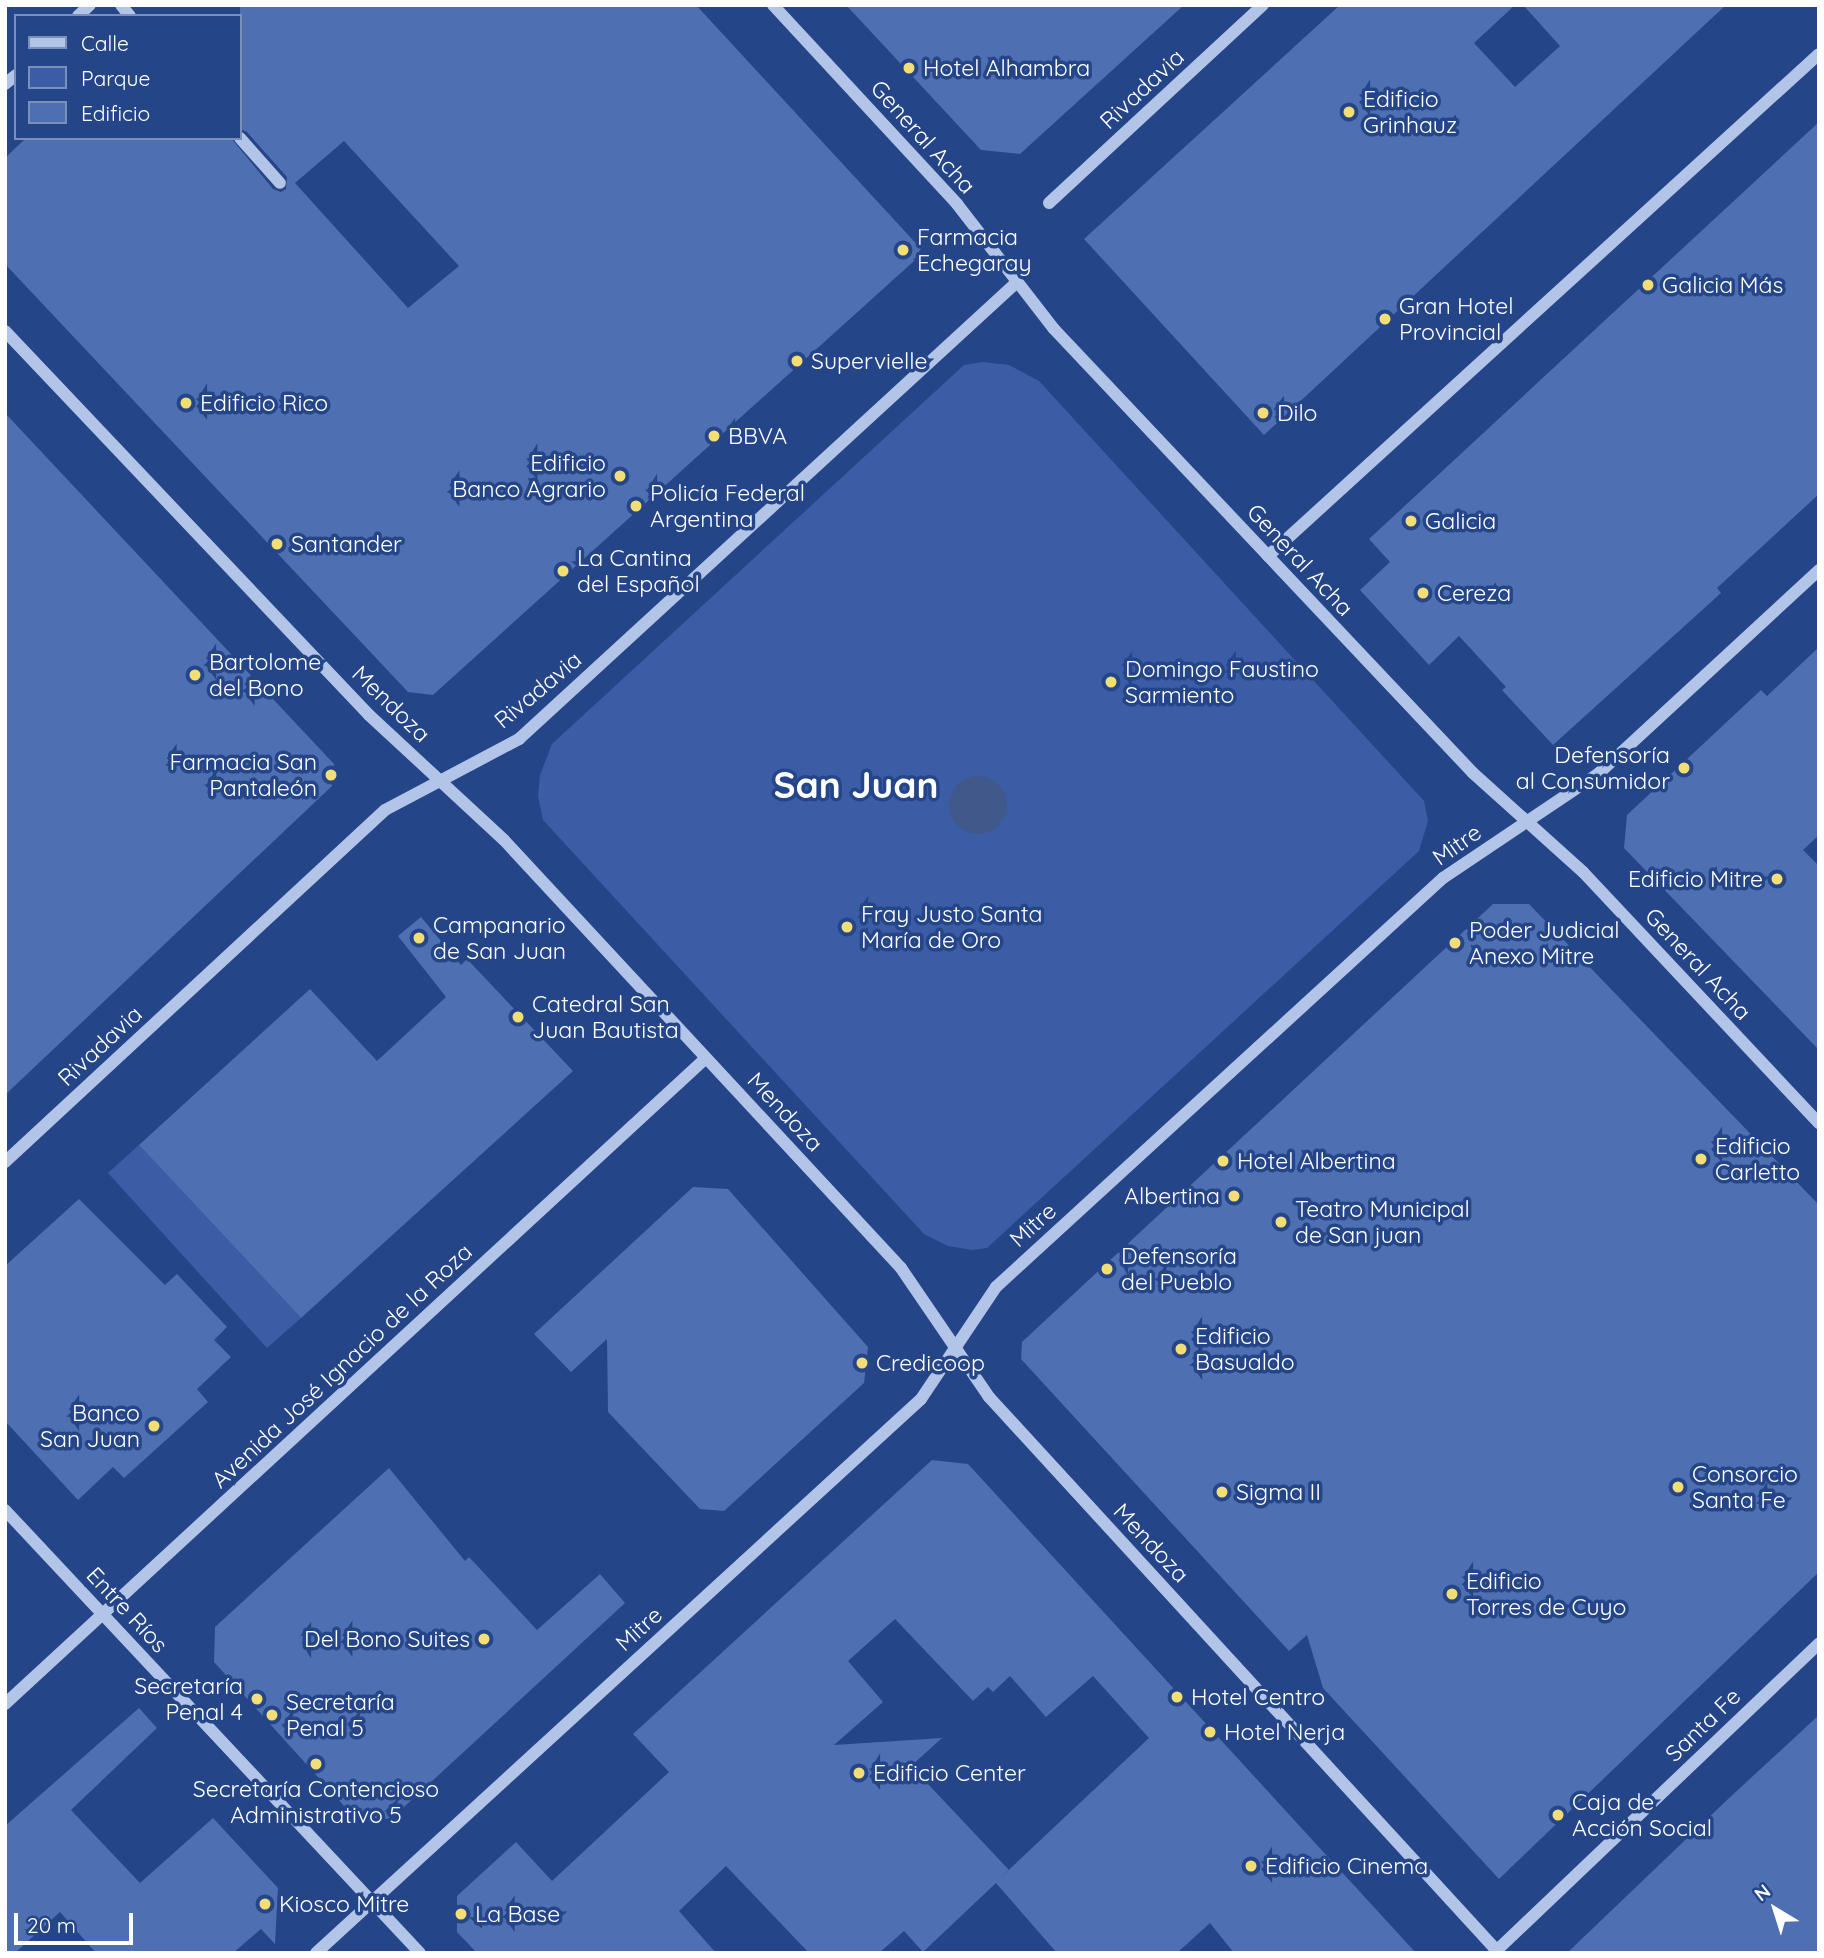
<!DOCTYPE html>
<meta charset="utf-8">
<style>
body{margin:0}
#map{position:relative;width:1824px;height:1958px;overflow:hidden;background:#254589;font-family:Quicksand,sans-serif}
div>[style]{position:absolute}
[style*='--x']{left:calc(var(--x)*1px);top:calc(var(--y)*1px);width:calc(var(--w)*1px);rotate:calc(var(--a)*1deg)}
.green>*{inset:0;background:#3a5da6}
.water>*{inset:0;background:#41588a}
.round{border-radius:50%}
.building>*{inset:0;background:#4e6fb1}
.minor>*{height:12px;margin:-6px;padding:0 6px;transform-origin:6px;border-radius:6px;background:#b2c5e9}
.dots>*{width:19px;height:19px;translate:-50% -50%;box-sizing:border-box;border:4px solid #254589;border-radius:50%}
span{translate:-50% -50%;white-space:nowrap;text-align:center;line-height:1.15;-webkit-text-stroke:7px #254589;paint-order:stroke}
.poi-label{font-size:23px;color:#fff}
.left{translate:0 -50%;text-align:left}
.right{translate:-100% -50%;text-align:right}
.street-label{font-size:23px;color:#fff}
.town-label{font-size:37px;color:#fff;font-weight:700}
.frame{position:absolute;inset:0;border:7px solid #fff;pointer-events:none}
.legend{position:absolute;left:14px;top:14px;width:228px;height:126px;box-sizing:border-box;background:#254589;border:2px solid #7c8fb8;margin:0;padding:9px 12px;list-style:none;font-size:21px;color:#fff}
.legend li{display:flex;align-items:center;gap:14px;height:35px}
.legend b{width:35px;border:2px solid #7c8fb8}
.north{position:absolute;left:1740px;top:1874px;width:70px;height:70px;-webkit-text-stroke:5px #254589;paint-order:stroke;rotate:322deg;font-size:19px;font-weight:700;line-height:28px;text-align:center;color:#fff}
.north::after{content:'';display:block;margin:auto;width:24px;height:32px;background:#fff;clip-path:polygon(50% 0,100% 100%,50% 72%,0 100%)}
.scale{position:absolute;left:14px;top:1913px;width:119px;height:32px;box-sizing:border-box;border:4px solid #fff;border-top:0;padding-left:9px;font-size:21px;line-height:24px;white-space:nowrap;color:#fff;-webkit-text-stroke:5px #254589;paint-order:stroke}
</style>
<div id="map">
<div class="green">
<div style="clip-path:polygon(983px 362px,1009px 365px,1039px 381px,1424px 801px,1428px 821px,1419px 851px,987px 1248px,972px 1250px,948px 1246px,924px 1234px,543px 820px,538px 796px,540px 775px,552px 744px,964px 365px)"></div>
<div style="clip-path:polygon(139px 1145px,301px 1318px,267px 1348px,108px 1173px)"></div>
</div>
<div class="water">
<div class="round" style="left:949px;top:776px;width:58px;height:58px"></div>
</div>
<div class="building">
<div style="clip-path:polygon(evenodd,240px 5px,696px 5px,924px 252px,433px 695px,408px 692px,5px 264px,5px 158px,26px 138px,231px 138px,273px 189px,281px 192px,286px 189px,287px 177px,247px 132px,240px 129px,240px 5px,344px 141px,459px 266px,408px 308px,295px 183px,344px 141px)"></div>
<div style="clip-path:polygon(846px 5px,1184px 5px,1020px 154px,981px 150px)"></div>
<div style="clip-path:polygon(1340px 5px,1515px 5px,1474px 43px,1515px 87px,1560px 46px,1523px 5px,1726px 5px,1264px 435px,1084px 239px)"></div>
<div style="clip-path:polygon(1819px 122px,1819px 494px,1717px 588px,1721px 593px,1553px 745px,1502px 690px,1506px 687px,1459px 636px,1429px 665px,1360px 590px,1390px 562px,1369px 539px)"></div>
<div style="clip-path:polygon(5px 413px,334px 764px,332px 786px,5px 1095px)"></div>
<div style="clip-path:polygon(1819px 647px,1819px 835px,1803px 850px,1819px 866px,1819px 1050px,1624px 848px,1627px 815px,1761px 690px,1767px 696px)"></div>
<div style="clip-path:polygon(1493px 904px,1529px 904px,1819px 1205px,1819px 1572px,1499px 1879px,1323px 1688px,1307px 1635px,1289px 1651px,1021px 1359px,1022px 1342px)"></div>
<div style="clip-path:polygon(421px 917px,461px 965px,467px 959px,573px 1071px,301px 1318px,139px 1145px,310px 989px,377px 1061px,446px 997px,398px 936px)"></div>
<div style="clip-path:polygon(693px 1187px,728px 1189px,868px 1347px,864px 1383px,724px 1511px,700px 1509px,608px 1412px,607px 1339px,571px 1372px,534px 1334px)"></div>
<div style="clip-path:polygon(79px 1199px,165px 1285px,177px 1274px,227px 1327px,214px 1340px,231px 1357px,197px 1389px,208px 1402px,124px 1478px,113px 1467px,78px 1500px,5px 1421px,5px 1266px)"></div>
<div style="clip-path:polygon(evenodd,932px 1460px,968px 1464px,1416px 1953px,1234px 1953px,1210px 1923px,1177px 1953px,1057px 1953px,996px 1883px,923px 1952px,904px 1931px,879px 1953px,809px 1953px,726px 1866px,679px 1911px,716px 1953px,477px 1953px,457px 1932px,457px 1896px,516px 1842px,552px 1881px,669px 1772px,633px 1734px,932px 1460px,895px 1619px,973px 1701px,988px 1687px,993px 1692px,1010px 1676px,1046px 1717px,1093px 1676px,1149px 1738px,998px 1880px,1009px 1870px,911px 1766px,942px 1738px,834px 1745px,883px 1702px,848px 1661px,895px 1619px)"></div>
<div style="clip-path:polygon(389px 1468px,465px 1561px,469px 1557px,537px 1630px,600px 1574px,625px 1603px,391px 1819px,354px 1817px,214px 1662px,215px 1627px)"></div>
<div style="clip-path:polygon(139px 1708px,157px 1728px,71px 1810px,140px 1883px,213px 1818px,278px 1888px,275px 1944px,261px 1929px,233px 1953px,96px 1953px,60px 1912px,15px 1953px,5px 1953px,5px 1826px)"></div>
<div style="clip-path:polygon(1819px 1715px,1819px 1953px,1567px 1953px,1727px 1800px)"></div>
</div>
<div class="minor">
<div style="--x:121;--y:5;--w:14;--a:51"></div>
<div style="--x:773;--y:5;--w:271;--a:47.2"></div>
<div style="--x:957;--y:204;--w:158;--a:52.2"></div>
<div style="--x:1054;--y:329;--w:610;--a:46.66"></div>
<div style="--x:1473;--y:773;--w:148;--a:42"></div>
<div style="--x:1583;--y:872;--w:345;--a:46.8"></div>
<div style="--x:78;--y:16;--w:16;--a:-43"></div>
<div style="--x:5;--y:84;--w:14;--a:-39"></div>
<div style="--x:240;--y:138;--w:60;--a:48.4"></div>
<div style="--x:1049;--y:203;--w:292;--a:-42.8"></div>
<div style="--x:5;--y:331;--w:529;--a:46.53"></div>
<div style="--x:369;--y:715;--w:184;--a:42.8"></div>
<div style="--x:504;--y:840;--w:584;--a:47.15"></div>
<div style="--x:901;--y:1268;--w:156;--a:55.7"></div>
<div style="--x:989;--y:1397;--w:754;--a:47.47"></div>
<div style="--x:1268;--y:556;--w:745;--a:-42.34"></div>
<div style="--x:5;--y:1162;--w:518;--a:-42.81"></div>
<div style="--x:385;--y:810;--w:152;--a:-27.9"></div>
<div style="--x:519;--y:739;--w:676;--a:-42.54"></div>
<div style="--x:5;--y:1510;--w:607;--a:46.87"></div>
<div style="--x:5;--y:1704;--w:953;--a:-42.66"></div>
<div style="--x:316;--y:1953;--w:820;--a:-42.48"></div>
<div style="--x:921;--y:1399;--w:135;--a:-56.2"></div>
<div style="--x:996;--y:1287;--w:606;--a:-42.46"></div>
<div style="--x:1443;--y:878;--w:187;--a:-33.9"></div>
<div style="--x:1598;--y:774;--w:301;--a:-42.7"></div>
<div style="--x:1494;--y:1953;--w:449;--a:-43.6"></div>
</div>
<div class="dots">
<div style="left:909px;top:68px;background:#f3de76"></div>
<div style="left:1349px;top:112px;background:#f3de76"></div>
<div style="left:903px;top:250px;background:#f3de76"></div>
<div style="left:1648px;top:285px;background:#f3de76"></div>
<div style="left:1385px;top:319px;background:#f3de76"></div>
<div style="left:797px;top:361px;background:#f3de76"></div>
<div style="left:186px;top:403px;background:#f3de76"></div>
<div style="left:1263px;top:413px;background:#f3de76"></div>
<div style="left:714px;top:436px;background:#f3de76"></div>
<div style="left:620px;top:476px;background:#f3de76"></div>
<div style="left:636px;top:506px;background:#f3de76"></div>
<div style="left:1411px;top:521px;background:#f3de76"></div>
<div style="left:277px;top:544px;background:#f3de76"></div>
<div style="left:563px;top:571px;background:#f3de76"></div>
<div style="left:1423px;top:593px;background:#f3de76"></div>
<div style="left:195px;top:675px;background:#f3de76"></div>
<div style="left:1111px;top:682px;background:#f3de76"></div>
<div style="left:1684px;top:768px;background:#f3de76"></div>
<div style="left:331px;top:775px;background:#f3de76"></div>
<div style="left:1777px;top:879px;background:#f3de76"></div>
<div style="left:847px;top:927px;background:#f3de76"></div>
<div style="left:419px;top:938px;background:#f3de76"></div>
<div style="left:1455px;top:943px;background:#f3de76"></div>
<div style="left:518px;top:1017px;background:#f3de76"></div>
<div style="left:1701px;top:1159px;background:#f3de76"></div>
<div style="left:1223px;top:1161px;background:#f3de76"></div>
<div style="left:1234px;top:1196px;background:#f3de76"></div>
<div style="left:1281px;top:1222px;background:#f3de76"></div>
<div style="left:1107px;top:1269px;background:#f3de76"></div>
<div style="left:1181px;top:1349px;background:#f3de76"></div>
<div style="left:862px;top:1363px;background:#f3de76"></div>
<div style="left:154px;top:1426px;background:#f3de76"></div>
<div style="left:1678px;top:1487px;background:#f3de76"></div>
<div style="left:1222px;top:1492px;background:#f3de76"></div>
<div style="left:1452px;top:1594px;background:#f3de76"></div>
<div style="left:484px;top:1639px;background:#f3de76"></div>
<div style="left:1177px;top:1697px;background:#f3de76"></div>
<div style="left:257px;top:1699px;background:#f3de76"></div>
<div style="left:272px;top:1715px;background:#f3de76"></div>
<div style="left:1210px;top:1732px;background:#f3de76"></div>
<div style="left:316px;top:1764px;background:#f3de76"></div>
<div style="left:859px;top:1773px;background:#f3de76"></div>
<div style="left:1558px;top:1815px;background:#f3de76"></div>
<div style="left:1251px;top:1866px;background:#f3de76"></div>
<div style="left:265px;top:1904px;background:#f3de76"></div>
<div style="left:461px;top:1914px;background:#f3de76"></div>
</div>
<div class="poi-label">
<span class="left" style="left:923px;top:68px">Hotel Alhambra</span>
<span class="left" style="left:1363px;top:112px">Edificio<br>Grinhauz</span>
<span class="left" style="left:917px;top:250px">Farmacia<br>Echegaray</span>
<span class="left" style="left:1662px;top:285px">Galicia Más</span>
<span class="left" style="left:1399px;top:319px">Gran Hotel<br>Provincial</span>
<span class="left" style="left:811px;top:361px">Supervielle</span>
<span class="left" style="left:200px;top:403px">Edificio Rico</span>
<span class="left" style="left:1277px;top:413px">Dilo</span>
<span class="left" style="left:728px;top:436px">BBVA</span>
<span class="right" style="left:606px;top:476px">Edificio<br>Banco Agrario</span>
<span class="left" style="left:650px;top:506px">Policía Federal<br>Argentina</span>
<span class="left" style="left:1425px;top:521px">Galicia</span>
<span class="left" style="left:291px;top:544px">Santander</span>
<span class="left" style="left:577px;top:571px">La Cantina<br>del Español</span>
<span class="left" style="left:1437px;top:593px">Cereza</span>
<span class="left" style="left:209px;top:675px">Bartolome<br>del Bono</span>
<span class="left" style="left:1125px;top:682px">Domingo Faustino<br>Sarmiento</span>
<span class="right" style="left:1670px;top:768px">Defensoría<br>al Consumidor</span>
<span class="right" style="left:317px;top:775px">Farmacia San<br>Pantaleón</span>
<span class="right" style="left:1763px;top:879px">Edificio Mitre</span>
<span class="left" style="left:861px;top:927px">Fray Justo Santa<br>María de Oro</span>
<span class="left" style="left:433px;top:938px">Campanario<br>de San Juan</span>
<span class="left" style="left:1469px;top:943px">Poder Judicial<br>Anexo Mitre</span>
<span class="left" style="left:532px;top:1017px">Catedral San<br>Juan Bautista</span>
<span class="left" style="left:1715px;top:1159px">Edificio<br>Carletto</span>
<span class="left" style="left:1237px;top:1161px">Hotel Albertina</span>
<span class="right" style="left:1220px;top:1196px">Albertina</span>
<span class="left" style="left:1295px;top:1222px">Teatro Municipal<br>de San juan</span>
<span class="left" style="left:1121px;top:1269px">Defensoría<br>del Pueblo</span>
<span class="left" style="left:1195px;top:1349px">Edificio<br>Basualdo</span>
<span class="left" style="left:876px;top:1363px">Credicoop</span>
<span class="right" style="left:140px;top:1426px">Banco<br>San Juan</span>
<span class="left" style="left:1692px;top:1487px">Consorcio<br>Santa Fe</span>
<span class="left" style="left:1236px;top:1492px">Sigma II</span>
<span class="left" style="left:1466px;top:1594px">Edificio<br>Torres de Cuyo</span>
<span class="right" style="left:470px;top:1639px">Del Bono Suites</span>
<span class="right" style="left:243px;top:1699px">Secretaría<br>Penal 4</span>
<span class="left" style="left:1191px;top:1697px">Hotel Centro</span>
<span class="left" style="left:286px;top:1715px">Secretaría<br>Penal 5</span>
<span class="left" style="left:1224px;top:1732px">Hotel Nerja</span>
<span class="left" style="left:873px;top:1773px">Edificio Center</span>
<span style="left:316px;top:1802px">Secretaría Contencioso<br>Administrativo 5</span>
<span class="left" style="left:1572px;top:1815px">Caja de<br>Acción Social</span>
<span class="left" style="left:1265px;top:1866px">Edificio Cinema</span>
<span class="left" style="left:279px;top:1904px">Kiosco Mitre</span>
<span class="left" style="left:475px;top:1914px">La Base</span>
</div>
<div class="street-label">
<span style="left:1142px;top:89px;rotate:-43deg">Rivadavia</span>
<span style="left:923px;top:137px;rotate:48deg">General Acha</span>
<span style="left:1300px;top:560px;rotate:47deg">General Acha</span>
<span style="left:538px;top:690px;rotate:-40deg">Rivadavia</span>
<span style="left:391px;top:704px;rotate:44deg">Mendoza</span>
<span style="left:1457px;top:845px;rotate:-35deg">Mitre</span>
<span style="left:1698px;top:964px;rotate:47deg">General Acha</span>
<span style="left:100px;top:1046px;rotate:-43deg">Rivadavia</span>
<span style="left:785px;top:1112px;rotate:47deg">Mendoza</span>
<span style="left:1033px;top:1225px;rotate:-42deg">Mitre</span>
<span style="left:342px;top:1366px;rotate:-43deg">Avenida José Ignacio de la Roza</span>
<span style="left:1151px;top:1543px;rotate:47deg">Mendoza</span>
<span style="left:127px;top:1610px;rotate:47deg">Entre Ríos</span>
<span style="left:639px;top:1629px;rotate:-42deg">Mitre</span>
<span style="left:1703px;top:1725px;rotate:-44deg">Santa Fe</span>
</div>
<div class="town-label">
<span style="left:856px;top:784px">San Juan</span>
</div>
<div class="frame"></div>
<ul class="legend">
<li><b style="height:9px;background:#b2c5e9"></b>Calle</li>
<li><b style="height:19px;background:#3a5da6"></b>Parque</li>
<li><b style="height:19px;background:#4e6fb1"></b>Edificio</li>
</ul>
<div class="north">N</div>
<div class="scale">20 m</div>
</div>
